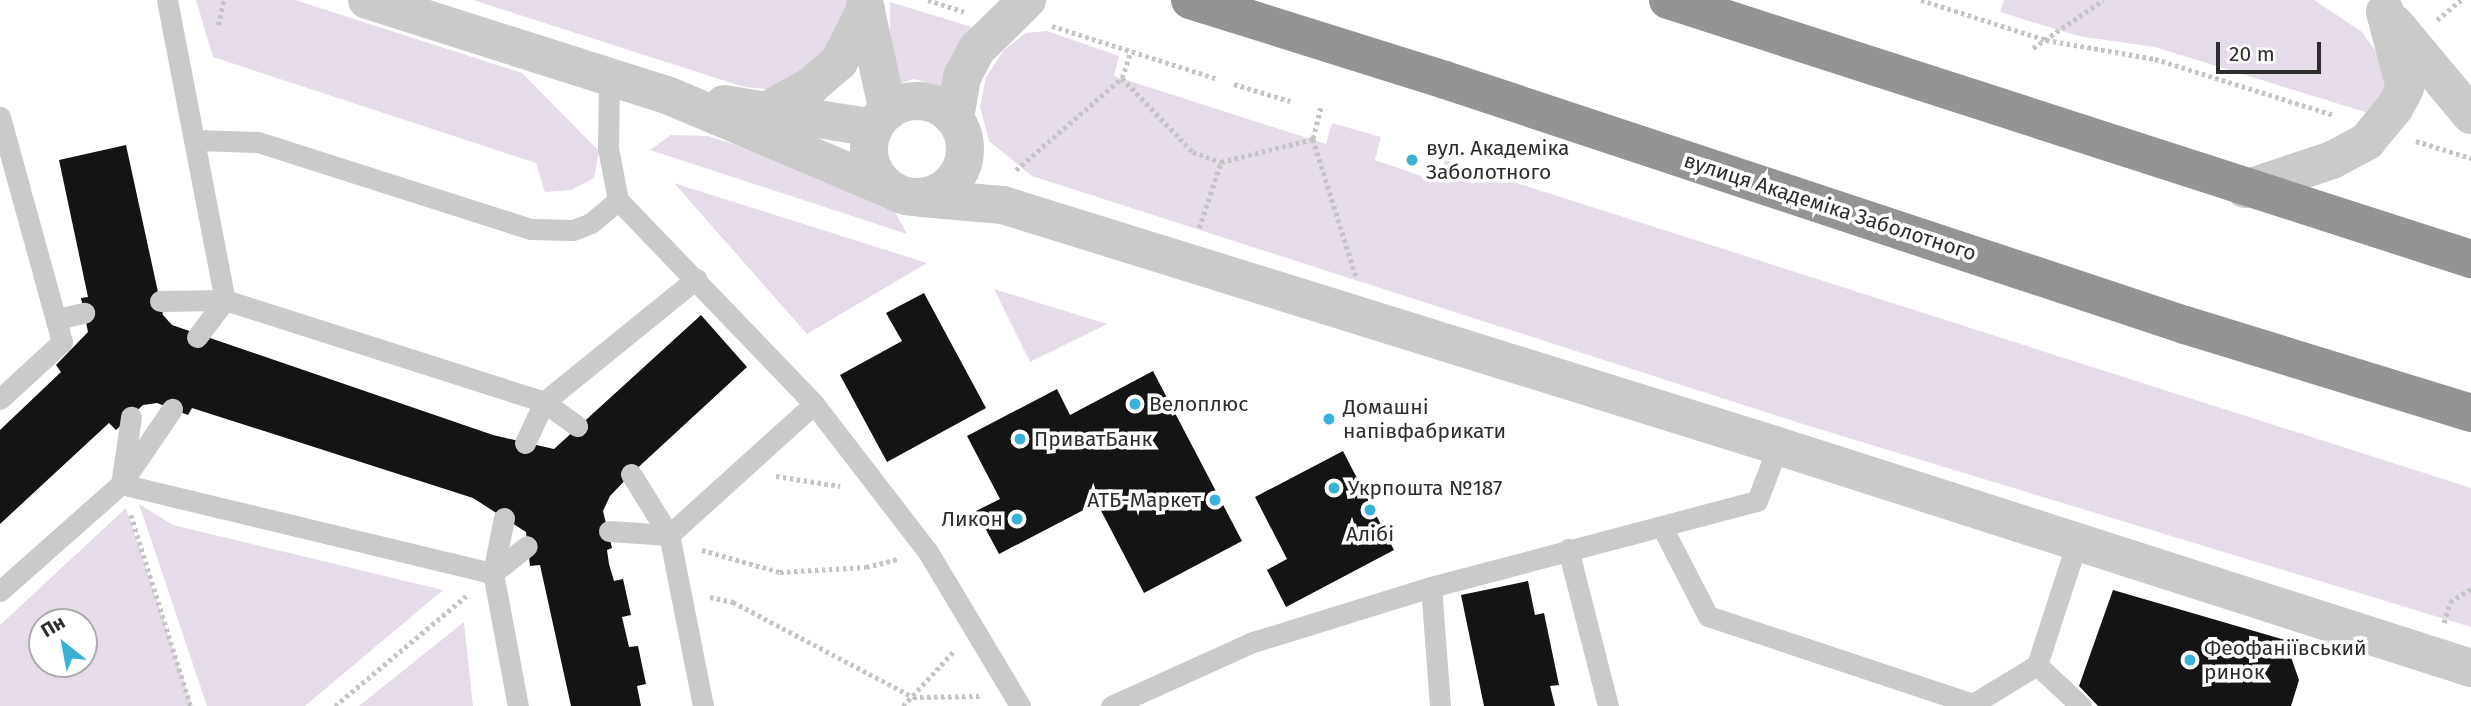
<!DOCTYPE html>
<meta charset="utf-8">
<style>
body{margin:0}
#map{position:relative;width:2471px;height:706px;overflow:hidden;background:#fff;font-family:"Fira Sans",sans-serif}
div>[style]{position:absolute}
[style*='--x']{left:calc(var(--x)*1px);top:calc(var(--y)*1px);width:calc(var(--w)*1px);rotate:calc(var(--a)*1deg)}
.green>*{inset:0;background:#e6dbe9}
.building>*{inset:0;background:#141414}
.path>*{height:4.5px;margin-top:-2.25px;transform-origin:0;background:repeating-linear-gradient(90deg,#c4c4c4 0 3.5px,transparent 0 7px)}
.lane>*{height:21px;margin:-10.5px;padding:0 10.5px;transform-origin:10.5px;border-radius:10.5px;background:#cacaca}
.street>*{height:38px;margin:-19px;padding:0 19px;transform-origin:19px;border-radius:19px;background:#cacaca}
.street>.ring{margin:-19px;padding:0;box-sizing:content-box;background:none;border:38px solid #cacaca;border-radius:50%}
.highway>*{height:38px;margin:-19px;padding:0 19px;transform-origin:19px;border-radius:19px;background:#949494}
.dots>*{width:19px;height:19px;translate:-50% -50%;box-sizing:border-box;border:4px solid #fff;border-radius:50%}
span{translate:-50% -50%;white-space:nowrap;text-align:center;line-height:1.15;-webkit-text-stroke:7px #fff;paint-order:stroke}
.poi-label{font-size:21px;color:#2d2d2d}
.left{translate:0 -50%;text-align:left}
.right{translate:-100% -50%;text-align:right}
.street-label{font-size:21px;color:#2d2d2d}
.north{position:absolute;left:28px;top:608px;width:70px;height:70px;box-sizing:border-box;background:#fff;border:2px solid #ababab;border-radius:50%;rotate:329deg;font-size:19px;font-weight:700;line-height:28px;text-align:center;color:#2d2d2d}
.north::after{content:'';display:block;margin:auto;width:24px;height:32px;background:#3ab2d8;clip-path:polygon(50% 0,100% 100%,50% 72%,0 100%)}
.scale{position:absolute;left:2216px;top:42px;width:105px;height:32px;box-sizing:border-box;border:4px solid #2d2d2d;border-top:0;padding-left:9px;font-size:21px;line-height:24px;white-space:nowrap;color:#2d2d2d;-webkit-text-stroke:5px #fff;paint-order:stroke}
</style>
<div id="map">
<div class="green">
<div style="clip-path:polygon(196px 0,295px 0,522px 73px,599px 151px,594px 178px,571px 190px,545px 192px,536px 163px,213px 57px)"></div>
<div style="clip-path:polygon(473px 0,849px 0,841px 46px,775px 90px,744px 87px)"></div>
<div style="clip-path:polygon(2004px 0,2314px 0,2362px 32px,2386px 66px,2385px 90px,2368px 113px,2155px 47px,2078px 36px,2000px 12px)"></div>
<div style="clip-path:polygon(890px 2px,972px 27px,944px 87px,913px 79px,890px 88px)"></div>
<div style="clip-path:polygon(1047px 31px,1119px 56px,1114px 76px,1326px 144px,1332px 123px,1381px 137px,1375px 160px,1439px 182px,1445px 160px,2471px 488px,2471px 627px,1809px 426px,1032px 176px,989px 141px,980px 107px,986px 77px,1004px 50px,1026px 33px)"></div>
<div style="clip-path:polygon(671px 135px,708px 136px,885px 194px,907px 234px,650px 150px)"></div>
<div style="clip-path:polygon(674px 183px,927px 263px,807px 334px)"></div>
<div style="clip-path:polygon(994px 289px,1107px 324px,1030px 362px)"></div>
<div style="clip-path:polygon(139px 504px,173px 525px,443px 590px,305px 706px,207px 706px)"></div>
<div style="clip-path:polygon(evenodd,126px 508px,192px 706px,0 706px,0 625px,126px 508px,42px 622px,84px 622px,84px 664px,42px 664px,42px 622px)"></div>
<div style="clip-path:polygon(464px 622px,473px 706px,359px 706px)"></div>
</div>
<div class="building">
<div style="clip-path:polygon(126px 145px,163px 315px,172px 325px,493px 435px,554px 449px,701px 315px,747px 367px,631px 474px,610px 496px,603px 511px,612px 548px,607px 550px,609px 564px,614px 581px,623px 579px,631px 615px,622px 617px,629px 647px,638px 646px,646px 684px,637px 686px,641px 706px,571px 706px,540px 565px,530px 566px,526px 532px,473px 498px,192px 408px,188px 415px,157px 403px,143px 405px,116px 430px,109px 423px,0 524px,0 430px,61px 372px,56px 365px,88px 332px,81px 298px,88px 297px,59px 160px)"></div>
<div style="clip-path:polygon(924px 293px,986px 408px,887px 462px,840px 375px,902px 341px,886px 313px)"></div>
<div style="clip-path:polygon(1153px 371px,1242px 541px,1144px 593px,1097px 503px,999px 554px,976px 511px,1000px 499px,967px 436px,1057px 389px,1070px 415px)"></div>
<div style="clip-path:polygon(1343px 451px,1394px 550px,1286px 607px,1267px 570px,1287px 559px,1255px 497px)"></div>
<div style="clip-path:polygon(1528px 581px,1535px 615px,1544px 613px,1559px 685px,1550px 686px,1555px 706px,1484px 706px,1461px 595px)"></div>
<div style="clip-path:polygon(2113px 590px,2285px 640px,2299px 680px,2291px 706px,2098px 706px,2079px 686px)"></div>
</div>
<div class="path">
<div style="--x:928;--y:0;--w:38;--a:18"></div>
<div style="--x:1921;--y:0;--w:131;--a:17.7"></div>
<div style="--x:2046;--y:40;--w:111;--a:9.9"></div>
<div style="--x:2155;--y:59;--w:188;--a:17.4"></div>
<div style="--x:2437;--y:20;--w:31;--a:-40"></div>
<div style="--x:218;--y:25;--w:26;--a:-77"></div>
<div style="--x:1052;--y:26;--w:174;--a:17.7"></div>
<div style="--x:2033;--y:48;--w:85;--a:-34.4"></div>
<div style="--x:1122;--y:78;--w:103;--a:46.2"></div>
<div style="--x:1193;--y:152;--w:30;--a:20"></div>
<div style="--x:1221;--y:162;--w:95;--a:-14"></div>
<div style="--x:1234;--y:84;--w:59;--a:16.9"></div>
<div style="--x:1321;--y:108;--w:32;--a:104"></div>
<div style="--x:1313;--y:139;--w:144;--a:72.6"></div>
<div style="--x:2416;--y:141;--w:58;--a:17.2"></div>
<div style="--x:1016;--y:170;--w:140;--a:-41"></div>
<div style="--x:1122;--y:78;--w:28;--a:-72"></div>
<div style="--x:1199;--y:228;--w:70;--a:-71.6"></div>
<div style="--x:776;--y:476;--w:65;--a:8.9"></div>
<div style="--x:131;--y:515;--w:200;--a:72.6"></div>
<div style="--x:702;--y:550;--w:81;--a:15.8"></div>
<div style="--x:780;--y:572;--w:86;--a:-3.3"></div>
<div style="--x:866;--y:567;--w:34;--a:-14"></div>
<div style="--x:710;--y:597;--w:24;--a:12"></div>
<div style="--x:733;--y:602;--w:204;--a:27.8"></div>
<div style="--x:913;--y:697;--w:68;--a:-0.8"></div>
<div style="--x:2444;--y:623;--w:22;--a:-74"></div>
<div style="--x:2450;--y:602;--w:25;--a:-32"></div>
<div style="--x:335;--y:706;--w:171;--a:-40"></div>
<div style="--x:903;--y:706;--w:75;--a:-47.2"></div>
</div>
<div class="lane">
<div style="--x:167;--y:0;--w:306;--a:79.1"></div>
<div style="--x:225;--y:300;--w:335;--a:17.7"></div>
<div style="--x:544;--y:402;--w:196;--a:-39"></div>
<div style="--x:609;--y:77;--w:71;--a:90.8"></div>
<div style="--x:608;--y:148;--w:53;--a:79.1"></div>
<div style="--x:618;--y:200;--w:283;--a:46.1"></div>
<div style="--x:814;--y:404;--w:187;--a:52.4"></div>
<div style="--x:928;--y:552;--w:179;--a:59.1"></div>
<div style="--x:0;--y:117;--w:233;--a:74.6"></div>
<div style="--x:62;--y:342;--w:84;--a:137.4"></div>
<div style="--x:197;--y:140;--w:61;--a:1.9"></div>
<div style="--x:258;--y:142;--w:286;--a:17.7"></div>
<div style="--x:530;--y:229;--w:43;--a:1.3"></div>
<div style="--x:573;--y:230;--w:19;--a:-21"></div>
<div style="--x:591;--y:223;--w:35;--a:-40"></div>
<div style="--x:160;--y:301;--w:65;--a:-0.9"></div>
<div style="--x:57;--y:319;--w:28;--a:-13"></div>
<div style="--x:197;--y:337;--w:46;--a:-52.9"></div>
<div style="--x:525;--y:443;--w:45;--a:-65.1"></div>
<div style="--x:544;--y:402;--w:41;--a:36"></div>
<div style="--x:631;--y:474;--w:72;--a:58.1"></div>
<div style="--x:122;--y:478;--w:62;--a:-81.6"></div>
<div style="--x:121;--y:484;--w:91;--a:-55.8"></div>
<div style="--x:1662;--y:527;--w:100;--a:62.7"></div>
<div style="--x:1708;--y:616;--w:279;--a:18.4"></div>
<div style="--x:1973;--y:704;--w:75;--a:-31.4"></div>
<div style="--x:609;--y:531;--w:60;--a:3.8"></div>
<div style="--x:2076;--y:545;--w:126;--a:108"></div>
<div style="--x:2037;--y:665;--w:60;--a:43"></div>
<div style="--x:1568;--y:549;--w:162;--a:75.7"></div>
<div style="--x:493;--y:573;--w:56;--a:-78.7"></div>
<div style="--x:493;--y:573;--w:43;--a:-38.5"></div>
<div style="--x:0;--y:591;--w:162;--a:-41.5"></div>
<div style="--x:121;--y:484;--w:382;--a:13.5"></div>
<div style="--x:493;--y:573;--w:135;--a:79.4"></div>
<div style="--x:703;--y:706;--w:174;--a:-101.2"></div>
<div style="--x:669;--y:535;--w:195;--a:-42.1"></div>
<div style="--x:1111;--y:706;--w:156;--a:-24.3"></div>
<div style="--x:1253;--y:642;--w:186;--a:-17.2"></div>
<div style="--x:1440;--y:706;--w:119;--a:-94.3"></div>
<div style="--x:1431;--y:587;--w:337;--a:-14.8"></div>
<div style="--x:1757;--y:501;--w:59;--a:-69.1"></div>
</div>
<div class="street">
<div style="--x:367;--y:0;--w:315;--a:17.6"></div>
<div style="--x:667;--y:95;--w:242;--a:22.9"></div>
<div style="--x:865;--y:6;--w:108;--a:77.8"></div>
<div style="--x:2394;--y:23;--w:120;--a:50.1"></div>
<div class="ring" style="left:869px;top:101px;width:58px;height:58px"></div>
<div style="--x:724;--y:104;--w:152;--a:9.1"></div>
<div style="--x:768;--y:110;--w:49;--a:-29.2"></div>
<div style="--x:811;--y:86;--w:37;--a:-41"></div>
<div style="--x:839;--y:62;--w:59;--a:-63"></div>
<div style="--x:955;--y:118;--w:42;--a:-80.3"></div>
<div style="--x:962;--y:77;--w:32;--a:-62"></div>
<div style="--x:977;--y:49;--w:70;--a:-44.4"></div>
<div style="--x:2245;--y:189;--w:92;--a:-18.4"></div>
<div style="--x:2332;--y:160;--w:40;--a:-28"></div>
<div style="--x:2367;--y:141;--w:44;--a:-50.5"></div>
<div style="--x:2395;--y:107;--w:21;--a:-62"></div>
<div style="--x:2405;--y:88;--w:79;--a:-104.7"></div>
<div style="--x:921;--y:198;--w:82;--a:4.9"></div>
<div style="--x:1003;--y:205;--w:812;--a:17.27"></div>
<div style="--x:1778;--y:446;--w:728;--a:17.76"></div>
</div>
<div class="highway">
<div style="--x:1190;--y:0;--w:267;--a:17.4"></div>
<div style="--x:1445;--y:80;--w:780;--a:18.32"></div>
<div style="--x:2185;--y:325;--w:299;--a:17.1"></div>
<div style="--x:1668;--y:0;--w:844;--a:17.88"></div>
</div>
<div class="dots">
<div style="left:1412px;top:160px;background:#3ab2d8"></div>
<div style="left:1135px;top:404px;background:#3ab2d8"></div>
<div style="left:1329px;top:419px;background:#3ab2d8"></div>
<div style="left:1020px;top:439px;background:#3ab2d8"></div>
<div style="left:1334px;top:488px;background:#3ab2d8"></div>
<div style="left:1215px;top:500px;background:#3ab2d8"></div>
<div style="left:1370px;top:510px;background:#3ab2d8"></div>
<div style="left:1017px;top:519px;background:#3ab2d8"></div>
<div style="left:2190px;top:660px;background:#3ab2d8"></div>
</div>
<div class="poi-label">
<span class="left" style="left:1426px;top:160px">вул. Академіка<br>Заболотного</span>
<span class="left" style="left:1149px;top:404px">Велоплюс</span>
<span class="left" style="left:1343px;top:419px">Домашні<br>напівфабрикати</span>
<span class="left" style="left:1034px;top:439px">ПриватБанк</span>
<span class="left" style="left:1348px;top:488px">Укрпошта №187</span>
<span class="right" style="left:1201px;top:500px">АТБ-Маркет</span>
<span class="right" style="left:1003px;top:519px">Ликон</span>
<span style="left:1370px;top:534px">Алібі</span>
<span class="left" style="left:2204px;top:660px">Феофаніївський<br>ринок</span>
</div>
<div class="street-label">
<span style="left:1830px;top:207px;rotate:18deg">вулиця Академіка Заболотного</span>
</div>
<div class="north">Пн</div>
<div class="scale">20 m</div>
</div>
